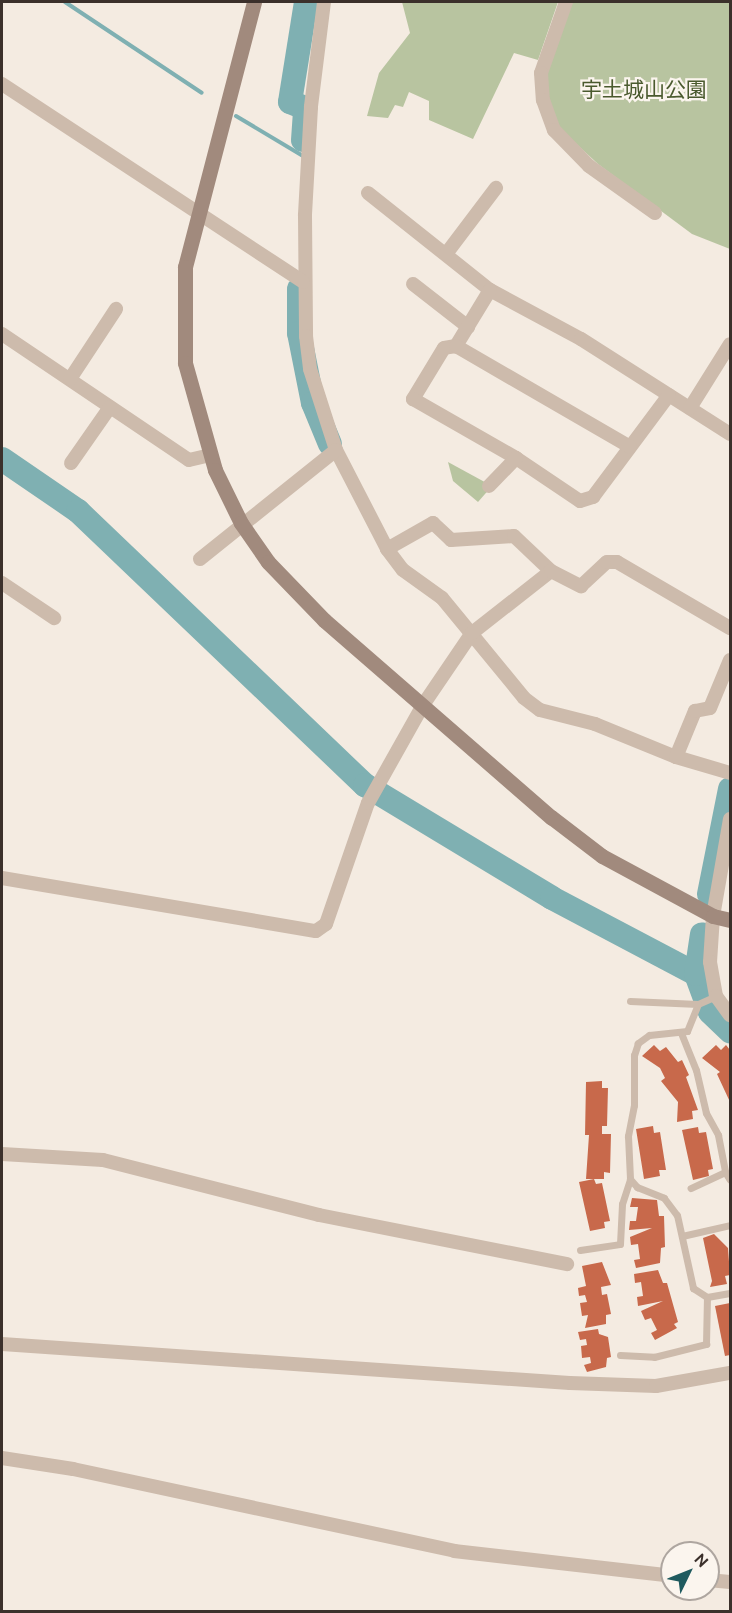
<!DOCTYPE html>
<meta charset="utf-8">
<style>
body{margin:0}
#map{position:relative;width:732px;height:1613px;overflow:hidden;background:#f4ebe1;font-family:Ubuntu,"Noto Sans JP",sans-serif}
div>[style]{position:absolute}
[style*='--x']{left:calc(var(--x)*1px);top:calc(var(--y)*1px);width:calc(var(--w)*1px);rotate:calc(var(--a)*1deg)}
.green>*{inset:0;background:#b8c4a0}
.stream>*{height:4px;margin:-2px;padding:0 2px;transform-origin:2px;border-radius:2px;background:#7fb0b2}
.river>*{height:24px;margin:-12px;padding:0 12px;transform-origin:12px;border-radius:12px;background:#7fb0b2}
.building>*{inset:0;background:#c8694b}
.lane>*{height:7px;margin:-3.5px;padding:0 3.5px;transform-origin:3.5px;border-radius:3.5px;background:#cdbbac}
.street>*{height:14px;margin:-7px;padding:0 7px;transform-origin:7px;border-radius:7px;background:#cdbbac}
.secondary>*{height:15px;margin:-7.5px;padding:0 7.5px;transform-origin:7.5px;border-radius:7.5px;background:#a18a7d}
span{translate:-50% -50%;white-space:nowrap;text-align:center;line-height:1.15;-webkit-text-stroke:4.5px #fbf5ee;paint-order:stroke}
.park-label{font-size:21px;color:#4a5a2e}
.frame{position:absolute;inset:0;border:3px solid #3b302b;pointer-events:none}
.north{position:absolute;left:660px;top:1541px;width:60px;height:60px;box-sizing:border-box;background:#fbf5ee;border:2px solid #aea6a0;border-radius:50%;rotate:47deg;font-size:16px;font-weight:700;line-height:24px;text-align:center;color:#3b302b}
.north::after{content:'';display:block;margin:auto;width:21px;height:27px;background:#1f5a5e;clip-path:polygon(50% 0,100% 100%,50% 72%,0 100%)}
</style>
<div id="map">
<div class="green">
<div style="clip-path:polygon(402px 2px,558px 2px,538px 60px,514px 53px,473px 139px,429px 120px,429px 101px,409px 92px,403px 107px,395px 105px,388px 118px,367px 116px,379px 73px,410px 33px)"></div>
<div style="clip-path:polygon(568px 2px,730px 2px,730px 249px,692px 234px,598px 164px,558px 127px,548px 97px,548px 64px)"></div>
<div style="clip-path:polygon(448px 462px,492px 486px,478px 502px,453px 481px)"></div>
</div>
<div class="stream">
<div style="--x:65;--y:2;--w:164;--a:33.6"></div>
<div style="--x:236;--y:116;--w:78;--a:30.8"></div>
</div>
<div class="river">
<div style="--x:303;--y:140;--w:32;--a:-86"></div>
<div style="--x:305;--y:108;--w:16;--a:-158"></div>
<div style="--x:290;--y:102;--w:101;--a:-80.9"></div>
<div style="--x:299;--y:289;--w:44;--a:90"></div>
<div style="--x:299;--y:333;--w:71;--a:78.7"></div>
<div style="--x:313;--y:403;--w:44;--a:67.5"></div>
<div style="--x:2;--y:459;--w:92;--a:34.4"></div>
<div style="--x:78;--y:511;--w:397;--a:43.7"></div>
<div style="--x:365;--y:785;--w:218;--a:31.1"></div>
<div style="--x:552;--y:898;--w:163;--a:27.8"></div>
<div style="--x:696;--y:974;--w:40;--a:69.8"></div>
<div style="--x:710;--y:1012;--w:28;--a:44"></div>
<div style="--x:709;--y:894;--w:107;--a:-78.7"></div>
<div style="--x:696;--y:974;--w:40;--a:-81.5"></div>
</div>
<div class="building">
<div style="clip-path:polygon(654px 1045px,660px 1051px,666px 1047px,678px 1062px,682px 1060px,689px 1075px,686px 1077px,698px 1110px,692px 1111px,693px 1119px,677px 1122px,678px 1102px,661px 1081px,665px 1078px,660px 1068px,642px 1056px)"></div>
<div style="clip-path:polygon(716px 1045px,721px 1050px,726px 1045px,730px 1050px,730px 1102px,717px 1074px,720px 1072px,702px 1058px)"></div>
<div style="clip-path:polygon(602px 1081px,602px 1088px,608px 1088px,607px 1126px,602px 1126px,602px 1134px,611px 1134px,610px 1173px,604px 1172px,604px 1179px,586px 1179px,589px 1135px,585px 1135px,586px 1082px)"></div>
<div style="clip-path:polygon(653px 1126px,654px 1133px,660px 1132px,666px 1170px,659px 1170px,660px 1176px,644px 1179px,636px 1129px)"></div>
<div style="clip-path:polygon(698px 1127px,699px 1133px,706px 1132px,713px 1169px,708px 1170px,709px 1176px,693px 1180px,682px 1130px)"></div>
<div style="clip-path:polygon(594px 1179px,596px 1184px,602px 1183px,610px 1221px,604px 1222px,605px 1228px,590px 1231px,579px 1182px)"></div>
<div style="clip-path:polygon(632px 1198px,657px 1200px,659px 1216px,664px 1216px,665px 1247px,661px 1248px,660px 1263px,636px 1268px,634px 1260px,640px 1259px,638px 1244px,631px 1245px,630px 1237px,652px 1228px,629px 1230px,630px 1221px,636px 1221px,638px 1207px,630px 1207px)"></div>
<div style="clip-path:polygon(714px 1234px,728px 1248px,730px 1275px,725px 1276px,727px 1284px,710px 1287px,712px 1281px,703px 1238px)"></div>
<div style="clip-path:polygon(602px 1262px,611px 1285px,601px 1287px,602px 1295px,607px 1294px,611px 1314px,606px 1315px,606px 1324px,585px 1328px,588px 1315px,582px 1316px,580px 1303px,587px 1302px,585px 1295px,579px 1296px,578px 1288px,586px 1286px,582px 1266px)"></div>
<div style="clip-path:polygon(658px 1270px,663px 1283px,667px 1283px,678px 1322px,674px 1324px,677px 1328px,655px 1340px,651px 1333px,657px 1330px,651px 1318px,645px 1320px,641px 1311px,663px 1301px,638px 1306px,637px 1297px,643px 1296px,641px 1282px,635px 1283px,634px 1274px)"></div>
<div style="clip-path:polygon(730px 1303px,730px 1355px,725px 1356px,715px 1306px)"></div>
<div style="clip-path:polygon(598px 1329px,599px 1334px,608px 1337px,611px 1357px,607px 1358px,606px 1367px,587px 1372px,584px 1365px,591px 1363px,590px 1357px,582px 1358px,581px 1346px,587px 1345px,586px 1339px,580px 1340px,578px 1332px)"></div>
</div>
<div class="lane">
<div style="--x:716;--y:996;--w:20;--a:156"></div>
<div style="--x:698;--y:1004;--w:29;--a:112"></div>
<div style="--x:687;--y:1031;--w:38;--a:174"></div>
<div style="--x:649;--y:1035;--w:14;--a:144"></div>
<div style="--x:638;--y:1043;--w:13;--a:108"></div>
<div style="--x:634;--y:1055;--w:50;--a:90"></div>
<div style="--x:634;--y:1105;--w:32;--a:101"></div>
<div style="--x:628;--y:1136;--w:43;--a:87.3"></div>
<div style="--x:630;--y:1179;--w:11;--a:49"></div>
<div style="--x:637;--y:1187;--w:29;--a:22"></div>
<div style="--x:664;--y:1198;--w:21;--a:53"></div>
<div style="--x:677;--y:1215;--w:75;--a:77.6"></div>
<div style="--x:693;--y:1288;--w:17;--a:33"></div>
<div style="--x:707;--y:1297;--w:23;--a:-10"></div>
<div style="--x:630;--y:1001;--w:68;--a:2.5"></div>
<div style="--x:681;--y:1033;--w:40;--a:68"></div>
<div style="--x:696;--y:1070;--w:44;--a:76.9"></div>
<div style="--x:706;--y:1113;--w:25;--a:61"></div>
<div style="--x:718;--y:1135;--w:38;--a:79"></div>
<div style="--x:725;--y:1172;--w:38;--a:155"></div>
<div style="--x:725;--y:1172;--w:9;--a:58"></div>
<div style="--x:682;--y:1236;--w:49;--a:-12.9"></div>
<div style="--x:580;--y:1250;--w:40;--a:-8.5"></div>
<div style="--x:620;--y:1244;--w:40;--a:-87.1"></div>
<div style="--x:622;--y:1204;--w:26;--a:-72"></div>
<div style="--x:620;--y:1355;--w:34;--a:3"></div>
<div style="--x:654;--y:1357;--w:54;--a:-14"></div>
<div style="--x:706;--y:1344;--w:47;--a:-88.8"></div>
</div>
<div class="street">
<div style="--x:324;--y:2;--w:106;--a:97.1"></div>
<div style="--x:311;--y:107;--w:109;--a:93.2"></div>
<div style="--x:305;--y:216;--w:120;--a:89.5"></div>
<div style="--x:306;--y:336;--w:33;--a:83"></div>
<div style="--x:310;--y:369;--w:85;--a:72.2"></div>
<div style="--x:336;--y:450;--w:111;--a:62.7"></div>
<div style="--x:387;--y:549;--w:26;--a:53"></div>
<div style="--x:403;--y:570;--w:48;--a:35.7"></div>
<div style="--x:442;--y:598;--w:129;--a:50.6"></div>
<div style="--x:524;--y:698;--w:20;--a:37"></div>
<div style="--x:540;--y:710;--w:57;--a:14.3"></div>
<div style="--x:595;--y:724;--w:87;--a:22.2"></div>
<div style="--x:676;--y:757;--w:56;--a:16.5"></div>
<div style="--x:566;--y:2;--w:75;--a:109.4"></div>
<div style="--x:541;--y:73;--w:27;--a:86"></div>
<div style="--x:543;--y:100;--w:32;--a:70"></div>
<div style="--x:554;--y:130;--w:50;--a:45.8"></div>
<div style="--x:589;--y:166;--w:81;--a:35.5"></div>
<div style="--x:2;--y:84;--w:360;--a:33.3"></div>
<div style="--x:368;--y:193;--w:156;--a:38.5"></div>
<div style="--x:490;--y:290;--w:103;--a:28.3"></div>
<div style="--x:581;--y:339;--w:177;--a:32.5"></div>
<div style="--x:446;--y:254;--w:83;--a:-52.9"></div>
<div style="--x:413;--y:284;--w:70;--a:38"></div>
<div style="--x:490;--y:290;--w:66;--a:121.3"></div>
<div style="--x:456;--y:346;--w:12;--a:171"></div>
<div style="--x:444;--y:348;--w:60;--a:121.3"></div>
<div style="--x:413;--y:399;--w:119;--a:29.8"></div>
<div style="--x:516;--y:458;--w:77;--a:33.9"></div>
<div style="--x:580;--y:501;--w:14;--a:-17"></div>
<div style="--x:593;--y:497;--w:127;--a:-53.3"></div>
<div style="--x:2;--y:334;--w:225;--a:34"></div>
<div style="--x:189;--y:460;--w:22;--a:-13"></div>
<div style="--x:456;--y:346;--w:201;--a:30.1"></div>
<div style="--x:70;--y:379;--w:84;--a:-56.7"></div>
<div style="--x:690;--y:408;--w:75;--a:-58"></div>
<div style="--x:71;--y:463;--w:68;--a:-55.1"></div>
<div style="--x:489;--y:486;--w:39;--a:-46"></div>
<div style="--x:387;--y:549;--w:53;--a:-29.5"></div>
<div style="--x:433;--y:523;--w:25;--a:43"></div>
<div style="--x:451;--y:540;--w:63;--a:-3.6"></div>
<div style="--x:514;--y:536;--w:51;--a:43.4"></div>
<div style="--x:200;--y:559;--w:174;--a:-38.7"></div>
<div style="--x:2;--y:583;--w:63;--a:33.9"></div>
<div style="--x:676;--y:757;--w:50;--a:-67.6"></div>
<div style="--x:695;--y:711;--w:15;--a:-11"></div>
<div style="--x:710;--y:708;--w:52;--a:-67.4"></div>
<div style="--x:730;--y:819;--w:98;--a:99.9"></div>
<div style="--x:713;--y:916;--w:46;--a:93.7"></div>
<div style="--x:710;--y:962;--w:35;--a:80"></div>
<div style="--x:716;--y:996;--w:24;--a:54"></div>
<div style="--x:2;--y:878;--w:318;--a:9.6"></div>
<div style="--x:316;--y:931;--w:12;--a:-35"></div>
<div style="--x:326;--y:924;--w:128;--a:-70.9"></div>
<div style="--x:368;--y:803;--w:112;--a:-60.7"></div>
<div style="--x:423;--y:705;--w:87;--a:-55.8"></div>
<div style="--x:472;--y:633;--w:100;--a:-38.1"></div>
<div style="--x:551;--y:571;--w:34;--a:27"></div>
<div style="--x:581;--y:586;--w:35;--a:-43"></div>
<div style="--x:607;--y:562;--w:10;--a:0"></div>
<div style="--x:617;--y:562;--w:131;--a:30.3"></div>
<div style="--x:2;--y:1154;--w:101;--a:3.4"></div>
<div style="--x:103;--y:1160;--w:223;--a:14.3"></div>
<div style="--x:319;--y:1215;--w:253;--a:11.2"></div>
<div style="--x:2;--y:1344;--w:569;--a:3.93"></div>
<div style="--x:570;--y:1383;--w:86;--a:2"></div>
<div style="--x:656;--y:1386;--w:75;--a:-10"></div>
<div style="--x:2;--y:1458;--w:72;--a:8.8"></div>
<div style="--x:73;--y:1469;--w:390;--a:12.1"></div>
<div style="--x:454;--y:1551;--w:219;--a:6.5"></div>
<div style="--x:708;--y:1580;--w:22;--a:5"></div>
</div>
<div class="secondary">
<div style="--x:254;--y:2;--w:274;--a:104.6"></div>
<div style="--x:185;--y:267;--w:96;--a:90"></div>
<div style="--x:185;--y:363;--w:111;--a:74.3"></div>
<div style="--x:215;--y:470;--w:59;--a:63.9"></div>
<div style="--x:241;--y:523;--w:47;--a:55.3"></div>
<div style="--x:268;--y:562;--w:81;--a:46"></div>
<div style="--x:324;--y:620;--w:301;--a:41"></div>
<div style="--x:551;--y:817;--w:64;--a:37.4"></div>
<div style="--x:602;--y:856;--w:126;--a:28.4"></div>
<div style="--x:713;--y:916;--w:17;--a:13"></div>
</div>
<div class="park-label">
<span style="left:644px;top:89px">宇土城山公園</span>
</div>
<div class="frame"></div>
<div class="north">N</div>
</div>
